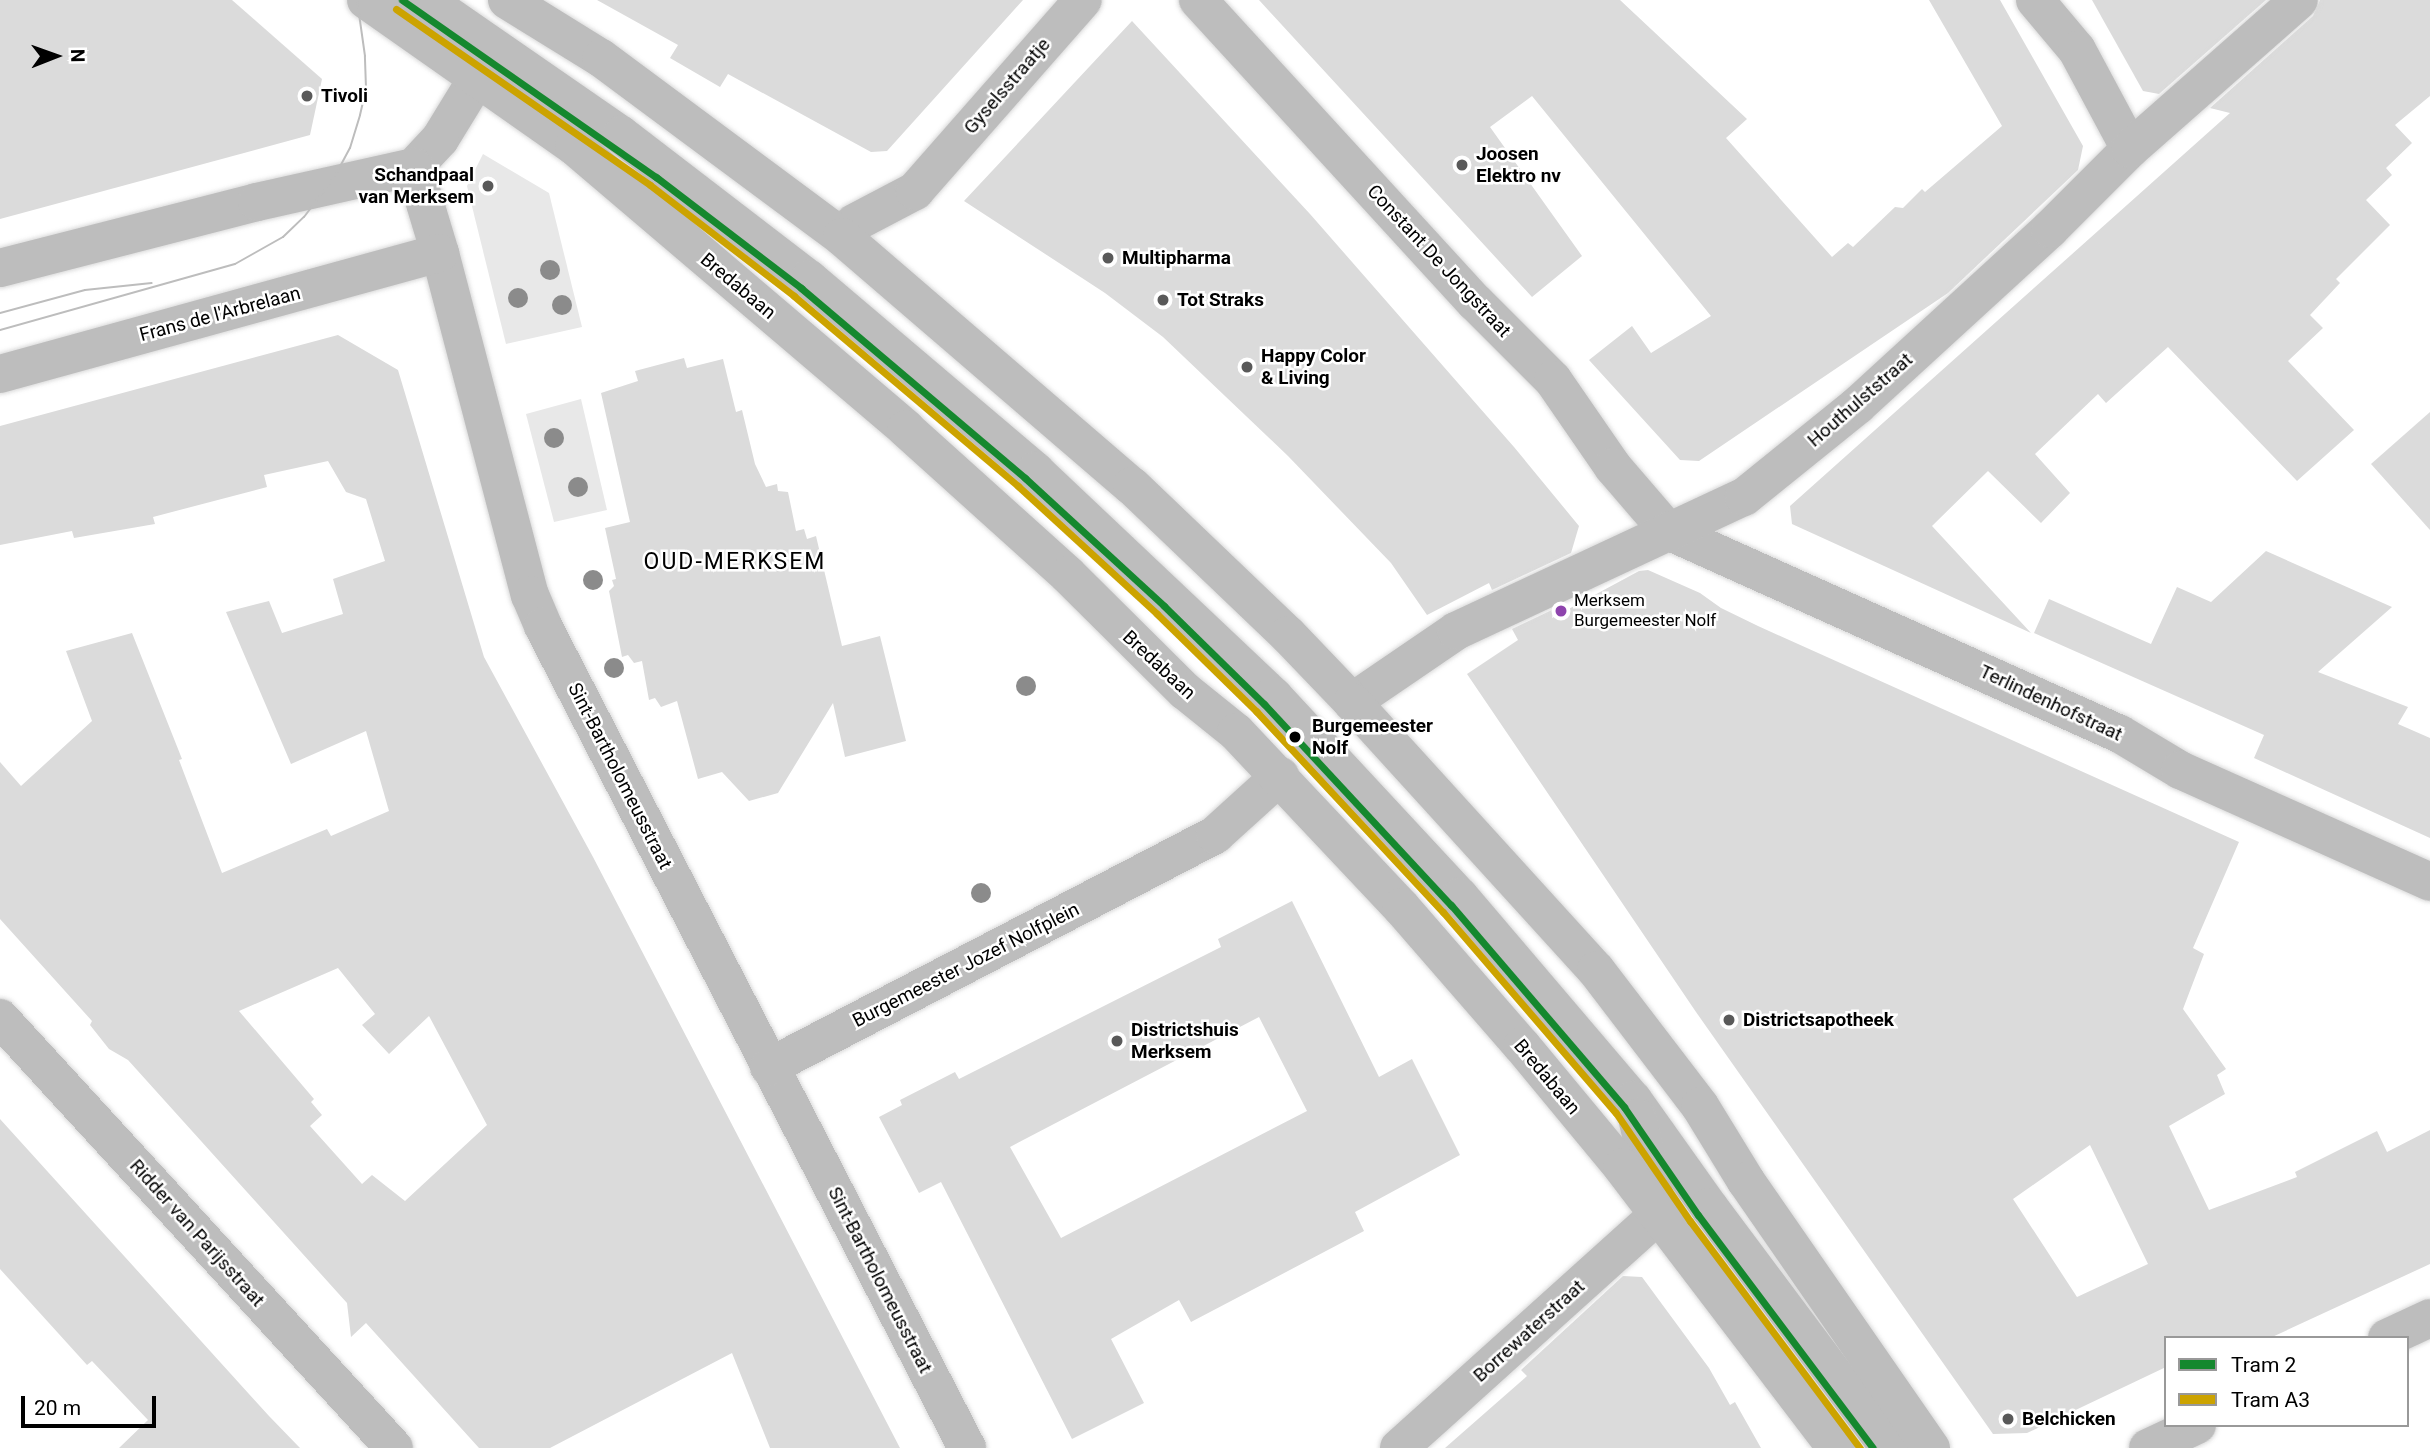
<!DOCTYPE html>
<style>
body{margin:0}
#map{position:relative;width:2430px;height:1448px;overflow:hidden;background:#fff;font-family:Roboto,sans-serif}
div>[style]{position:absolute}
[style*='--x']{left:calc(var(--x)*1px);top:calc(var(--y)*1px);width:calc(var(--w)*1px);rotate:calc(var(--a)*1deg)}
.green>*{inset:0;background:#e8e8e8}
.building>*{inset:0;background:#dbdbdb}
.roads{filter:drop-shadow(0 0 2px #dbdbdb) drop-shadow(0 0 2px #dbdbdb)}
.minor>*{height:38px;margin:-19px;padding:0 19px;transform-origin:19px;border-radius:19px;background:#bdbdbd}
.major>*{height:38px;margin:-19px;padding:0 19px;transform-origin:19px;border-radius:19px;background:#bdbdbd}
.tram>*{height:2px;margin:-1px;padding:0 1px;transform-origin:1px;border-radius:1px;background:#bdbdbd}
.tram-1>*{height:7px;margin:-3.5px;padding:0 3.5px;transform-origin:3.5px;border-radius:3.5px;background:#15882e}
.tram-2>*{height:7px;margin:-3.5px;padding:0 3.5px;transform-origin:3.5px;border-radius:3.5px;background:#cca300}
.trees>*{width:20px;height:20px;margin:-10px;border-radius:50%;background:#8b8b8b}
.dots>*{width:19px;height:19px;translate:-50% -50%;box-sizing:border-box;border:4px solid #fff;border-radius:50%}
span{translate:-50% -50%;white-space:nowrap;text-align:center;line-height:1.15;-webkit-text-stroke:5px #fff;paint-order:stroke}
.bus-label{font-size:17px;color:#000}
.left{translate:0 -50%;text-align:left}
.street-label{font-size:19px;color:#000}
.poi-label{font-size:19px;color:#000;font-weight:700}
.right{translate:-100% -50%;text-align:right}
.stop-label{font-size:19px;color:#000;font-weight:700}
.quarter-label{font-size:23px;color:#000;letter-spacing:2px}
.legend{position:absolute;left:2164px;top:1336px;width:245px;height:91px;box-sizing:border-box;background:#fff;border:2px solid #999;margin:0;padding:9px 12px;list-style:none;font-size:21px;color:#000}
.legend li{display:flex;align-items:center;gap:14px;height:35px}
.legend b{width:35px;border:2px solid #999}
.north{position:absolute;left:21px;top:21px;width:70px;height:70px;-webkit-text-stroke:5px #fff;paint-order:stroke;rotate:89deg;font-size:19px;font-weight:700;line-height:28px;text-align:center;color:#000}
.north::after{content:'';display:block;margin:auto;width:24px;height:32px;background:#000;clip-path:polygon(50% 0,100% 100%,50% 72%,0 100%)}
.scale{position:absolute;left:21px;top:1396px;width:135px;height:32px;box-sizing:border-box;border:4px solid #000;border-top:0;padding-left:9px;font-size:21px;line-height:24px;white-space:nowrap;color:#000;-webkit-text-stroke:5px #fff;paint-order:stroke}
</style>
<div id="map">
<div class="green">
<div style="clip-path:polygon(483px 154px,549px 193px,582px 327px,506px 344px,467px 186px)"></div>
<div style="clip-path:polygon(581px 399px,607px 510px,554px 522px,526px 414px)"></div>
</div>
<div class="building">
<div style="clip-path:polygon(0 0,232px 0,322px 79px,310px 135px,0 219px)"></div>
<div style="clip-path:polygon(597px 0,1023px 0,887px 151px,871px 152px,728px 74px,720px 87px,670px 58px,678px 45px)"></div>
<div style="clip-path:polygon(1259px 0,1620px 0,1747px 119px,1726px 138px,1832px 257px,1848px 243px,1853px 247px,1895px 207px,1903px 208px,1922px 189px,1925px 192px,2002px 126px,1929px 0,2000px 0,2083px 146px,2078px 170px,1948px 293px,1699px 461px,1680px 460px,1589px 360px,1632px 326px,1651px 353px,1711px 316px,1532px 96px,1490px 127px,1582px 256px,1532px 297px)"></div>
<div style="clip-path:polygon(2092px 0,2266px 0,2159px 94px,2143px 91px)"></div>
<div style="clip-path:polygon(2320px 0,2430px 0,2430px 96px,2395px 125px,2412px 143px,2386px 168px,2392px 175px,2366px 200px,2390px 225px,2336px 279px,2340px 283px,2310px 315px,2323px 328px,2288px 361px,2354px 430px,2297px 481px,2168px 347px,2106px 403px,2098px 394px,2035px 454px,2070px 493px,2041px 523px,1988px 471px,1932px 526px,2031px 633px,1792px 524px,1790px 506px,2230px 113px,2210px 108px,2313px 16px)"></div>
<div style="clip-path:polygon(1132px 21px,1310px 214px,1514px 447px,1579px 526px,1571px 553px,1492px 590px,1489px 583px,1427px 615px,1391px 563px,1288px 456px,1163px 337px,1105px 293px,964px 201px)"></div>
<div style="clip-path:polygon(evenodd,338px 335px,398px 370px,484px 657px,593px 857px,900px 1448px,770px 1448px,732px 1353px,550px 1448px,479px 1448px,366px 1323px,351px 1337px,347px 1303px,128px 1060px,109px 1049px,90px 1025px,92px 1021px,0 919px,0 762px,21px 786px,92px 721px,66px 651px,132px 633px,182px 759px,179px 760px,222px 873px,327px 829px,331px 836px,389px 811px,366px 731px,291px 764px,226px 612px,269px 601px,282px 633px,343px 614px,333px 579px,385px 561px,366px 499px,346px 492px,328px 461px,264px 475px,267px 487px,153px 517px,155px 524px,74px 538px,72px 531px,0 545px,0 426px,338px 335px,338px 968px,375px 1014px,362px 1025px,389px 1054px,429px 1016px,487px 1125px,405px 1201px,372px 1175px,362px 1184px,310px 1126px,322px 1115px,311px 1102px,314px 1099px,239px 1011px,338px 968px)"></div>
<div style="clip-path:polygon(684px 358px,687px 368px,723px 359px,736px 412px,742px 410px,755px 464px,766px 487px,777px 484px,778px 491px,788px 492px,796px 531px,804px 529px,807px 539px,816px 536px,842px 646px,880px 636px,906px 741px,845px 757px,833px 703px,778px 793px,749px 801px,722px 772px,698px 779px,677px 701px,661px 707px,655px 698px,649px 700px,642px 661px,634px 663px,628px 655px,622px 657px,609px 591px,614px 586px,612px 580px,616px 579px,605px 528px,630px 522px,601px 393px,638px 381px,635px 371px)"></div>
<div style="clip-path:polygon(2430px 412px,2430px 530px,2371px 464px)"></div>
<div style="clip-path:polygon(2266px 551px,2392px 607px,2318px 672px,2408px 707px,2398px 724px,2430px 738px,2430px 838px,2254px 758px,2264px 735px,2034px 633px,2049px 599px,2151px 644px,2177px 587px,2211px 602px)"></div>
<div style="clip-path:polygon(evenodd,1648px 570px,1700px 593px,1721px 608px,1758px 626px,2239px 842px,2193px 948px,2204px 954px,2183px 1009px,2226px 1069px,2217px 1075px,2225px 1094px,2169px 1126px,2209px 1210px,2297px 1177px,2295px 1172px,2377px 1131px,2387px 1152px,2430px 1130px,2430px 1264px,2270px 1338px,2166px 1338px,2166px 1367px,2027px 1433px,1993px 1434px,1696px 1012px,1467px 674px,1518px 640px,1512px 629px,1554px 609px,1552px 618px,1639px 571px,1648px 570px,2090px 1145px,2148px 1264px,2077px 1297px,2013px 1199px,2090px 1145px)"></div>
<div style="clip-path:polygon(evenodd,1292px 901px,1379px 1077px,1412px 1059px,1460px 1155px,1355px 1212px,1364px 1231px,1191px 1322px,1179px 1300px,1111px 1339px,1144px 1403px,1072px 1439px,941px 1182px,919px 1193px,879px 1117px,902px 1105px,900px 1100px,955px 1072px,959px 1079px,1221px 947px,1218px 939px,1292px 901px,1259px 1017px,1307px 1111px,1061px 1238px,1010px 1147px,1259px 1017px)"></div>
<div style="clip-path:polygon(0 1119px,269px 1416px,300px 1448px,119px 1448px,148px 1420px,92px 1361px,87px 1365px,0 1269px)"></div>
<div style="clip-path:polygon(1623px 1276px,1642px 1277px,1709px 1368px,1730px 1405px,1735px 1402px,1761px 1448px,1445px 1448px,1527px 1376px,1521px 1370px)"></div>
</div>
<div class="roads">
<div class="minor">
<div style="--x:426;--y:0;--w:237;--a:34.7"></div>
<div style="--x:621;--y:135;--w:237;--a:37.5"></div>
<div style="--x:809;--y:279;--w:297;--a:40.3"></div>
<div style="--x:1035;--y:471;--w:328;--a:43.4"></div>
<div style="--x:1273;--y:696;--w:275;--a:47.1"></div>
<div style="--x:1460;--y:897;--w:267;--a:49.6"></div>
<div style="--x:1633;--y:1100;--w:131;--a:54.6"></div>
<div style="--x:1709;--y:1207;--w:301;--a:53.2"></div>
<div style="--x:1198;--y:0;--w:410;--a:47.5"></div>
<div style="--x:1475;--y:302;--w:110;--a:45"></div>
<div style="--x:1553;--y:380;--w:106;--a:55.4"></div>
<div style="--x:1613;--y:467;--w:84;--a:49.3"></div>
<div style="--x:1668;--y:531;--w:495;--a:24.2"></div>
<div style="--x:2120;--y:734;--w:70;--a:31"></div>
<div style="--x:2180;--y:770;--w:274;--a:24.1"></div>
<div style="--x:2035;--y:0;--w:65;--a:50"></div>
<div style="--x:2077;--y:50;--w:112;--a:61.8"></div>
<div style="--x:478;--y:77;--w:73;--a:121.5"></div>
<div style="--x:440;--y:139;--w:38;--a:133"></div>
<div style="--x:414;--y:167;--w:90;--a:73.2"></div>
<div style="--x:440;--y:253;--w:354;--a:75.3"></div>
<div style="--x:530;--y:595;--w:34;--a:67"></div>
<div style="--x:543;--y:626;--w:925;--a:62.71"></div>
<div style="--x:854;--y:223;--w:69;--a:-27.7"></div>
<div style="--x:915;--y:191;--w:254;--a:-48.7"></div>
<div style="--x:0;--y:268;--w:265;--a:-14.4"></div>
<div style="--x:257;--y:202;--w:161;--a:-12.6"></div>
<div style="--x:0;--y:374;--w:456;--a:-15.4"></div>
<div style="--x:1352;--y:702;--w:126;--a:-34.3"></div>
<div style="--x:1456;--y:631;--w:318;--a:-25"></div>
<div style="--x:1744;--y:497;--w:146;--a:-38.9"></div>
<div style="--x:1858;--y:405;--w:260;--a:-42.5"></div>
<div style="--x:2050;--y:229;--w:113;--a:-45"></div>
<div style="--x:2130;--y:149;--w:225;--a:-41.4"></div>
<div style="--x:0;--y:1018;--w:583;--a:47.5"></div>
<div style="--x:769;--y:1067;--w:503;--a:-27.48"></div>
<div style="--x:1215;--y:835;--w:88;--a:-42.2"></div>
<div style="--x:2387;--y:1338;--w:47;--a:-24.9"></div>
<div style="--x:1399;--y:1448;--w:350;--a:-42"></div>
<div style="--x:1659;--y:1214;--w:99;--a:-102.8"></div>
<div style="--x:2148;--y:1448;--w:54;--a:-25.1"></div>
</div>
<div class="major">
<div style="--x:366;--y:0;--w:254;--a:35.1"></div>
<div style="--x:574;--y:146;--w:436;--a:40.4"></div>
<div style="--x:906;--y:429;--w:218;--a:42"></div>
<div style="--x:1068;--y:575;--w:165;--a:44.8"></div>
<div style="--x:1185;--y:691;--w:65;--a:38.8"></div>
<div style="--x:1236;--y:732;--w:241;--a:46.7"></div>
<div style="--x:1401;--y:907;--w:184;--a:49"></div>
<div style="--x:1522;--y:1046;--w:157;--a:50.4"></div>
<div style="--x:1622;--y:1167;--w:353;--a:52.7"></div>
<div style="--x:507;--y:0;--w:110;--a:31.7"></div>
<div style="--x:601;--y:58;--w:300;--a:36.6"></div>
<div style="--x:842;--y:237;--w:382;--a:40.7"></div>
<div style="--x:1132;--y:486;--w:216;--a:43.7"></div>
<div style="--x:1288;--y:635;--w:93;--a:46.3"></div>
<div style="--x:1352;--y:702;--w:362;--a:47.7"></div>
<div style="--x:1596;--y:970;--w:171;--a:52.6"></div>
<div style="--x:1700;--y:1106;--w:88;--a:58.5"></div>
<div style="--x:1746;--y:1181;--w:325;--a:55.3"></div>
</div>
</div>
<div class="tram">
<div style="--x:0;--y:313;--w:88;--a:-15.1"></div>
<div style="--x:85;--y:290;--w:67;--a:-6"></div>
<div style="--x:0;--y:330;--w:244;--a:-15.7"></div>
<div style="--x:235;--y:264;--w:55;--a:-29.4"></div>
<div style="--x:283;--y:237;--w:29;--a:-44"></div>
<div style="--x:304;--y:217;--w:51;--a:-52.9"></div>
<div style="--x:335;--y:176;--w:32;--a:-62"></div>
<div style="--x:350;--y:148;--w:34;--a:-73"></div>
<div style="--x:360;--y:115;--w:28;--a:-77"></div>
<div style="--x:366;--y:88;--w:32;--a:-92"></div>
<div style="--x:365;--y:56;--w:57;--a:-98.1"></div>
</div>
<div class="tram-1">
<div style="--x:402;--y:0;--w:310;--a:34.9"></div>
<div style="--x:656;--y:177;--w:183;--a:37.4"></div>
<div style="--x:801;--y:288;--w:294;--a:40.3"></div>
<div style="--x:1025;--y:478;--w:189;--a:42.6"></div>
<div style="--x:1164;--y:606;--w:140;--a:44.4"></div>
<div style="--x:1264;--y:704;--w:275;--a:47.1"></div>
<div style="--x:1451;--y:905;--w:266;--a:49.4"></div>
<div style="--x:1624;--y:1107;--w:131;--a:55.6"></div>
<div style="--x:1698;--y:1215;--w:291;--a:53.1"></div>
</div>
<div class="tram-2">
<div style="--x:396;--y:9;--w:309;--a:34.7"></div>
<div style="--x:650;--y:185;--w:182;--a:37.6"></div>
<div style="--x:794;--y:296;--w:294;--a:40.3"></div>
<div style="--x:1018;--y:486;--w:189;--a:42.6"></div>
<div style="--x:1157;--y:614;--w:139;--a:44.4"></div>
<div style="--x:1256;--y:711;--w:275;--a:47.1"></div>
<div style="--x:1443;--y:912;--w:265;--a:49.3"></div>
<div style="--x:1616;--y:1113;--w:131;--a:55.6"></div>
<div style="--x:1690;--y:1221;--w:284;--a:53.2"></div>
</div>
<div class="trees">
<div style="left:550px;top:270px"></div>
<div style="left:518px;top:298px"></div>
<div style="left:562px;top:305px"></div>
<div style="left:554px;top:438px"></div>
<div style="left:578px;top:487px"></div>
<div style="left:593px;top:580px"></div>
<div style="left:614px;top:668px"></div>
<div style="left:1026px;top:686px"></div>
<div style="left:981px;top:893px"></div>
</div>
<div class="dots">
<div style="left:307px;top:96px;background:#595959"></div>
<div style="left:1462px;top:165px;background:#595959"></div>
<div style="left:488px;top:186px;background:#595959"></div>
<div style="left:1108px;top:258px;background:#595959"></div>
<div style="left:1163px;top:300px;background:#595959"></div>
<div style="left:1247px;top:367px;background:#595959"></div>
<div style="left:1561px;top:611px;background:#8e44ad"></div>
<div style="left:1295px;top:737px;background:#000"></div>
<div style="left:1729px;top:1020px;background:#595959"></div>
<div style="left:1117px;top:1041px;background:#595959"></div>
<div style="left:2008px;top:1419px;background:#595959"></div>
</div>
<div class="bus-label">
<span class="left" style="left:1574px;top:611px">Merksem<br>Burgemeester Nolf</span>
</div>
<div class="street-label">
<span style="left:1007px;top:86px;rotate:-49deg">Gyselsstraatje</span>
<span style="left:1439px;top:261px;rotate:47deg">Constant De Jongstraat</span>
<span style="left:738px;top:286px;rotate:40deg">Bredabaan</span>
<span style="left:220px;top:314px;rotate:-15deg">Frans de l'Arbrelaan</span>
<span style="left:1860px;top:400px;rotate:-41deg">Houthulststraat</span>
<span style="left:1159px;top:665px;rotate:43deg">Bredabaan</span>
<span style="left:2051px;top:703px;rotate:25deg">Terlindenhofstraat</span>
<span style="left:620px;top:776px;rotate:63deg">Sint-Bartholomeusstraat</span>
<span style="left:966px;top:965px;rotate:-27deg">Burgemeester Jozef Nolfplein</span>
<span style="left:1547px;top:1077px;rotate:50deg">Bredabaan</span>
<span style="left:197px;top:1233px;rotate:48deg">Ridder van Parijsstraat</span>
<span style="left:880px;top:1280px;rotate:63deg">Sint-Bartholomeusstraat</span>
<span style="left:1529px;top:1331px;rotate:-42deg">Borrewaterstraat</span>
</div>
<div class="poi-label">
<span class="left" style="left:321px;top:96px">Tivoli</span>
<span class="left" style="left:1476px;top:165px">Joosen<br>Elektro nv</span>
<span class="right" style="left:474px;top:186px">Schandpaal<br>van Merksem</span>
<span class="left" style="left:1122px;top:258px">Multipharma</span>
<span class="left" style="left:1177px;top:300px">Tot Straks</span>
<span class="left" style="left:1261px;top:367px">Happy Color<br>&amp; Living</span>
<span class="left" style="left:1743px;top:1020px">Districtsapotheek</span>
<span class="left" style="left:1131px;top:1041px">Districtshuis<br>Merksem</span>
<span class="left" style="left:2022px;top:1419px">Belchicken</span>
</div>
<div class="stop-label">
<span class="left" style="left:1312px;top:737px">Burgemeester<br>Nolf</span>
</div>
<div class="quarter-label">
<span style="left:735px;top:562px">OUD-MERKSEM</span>
</div>
<ul class="legend">
<li><b style="height:9px;background:#15882e"></b>Tram 2</li>
<li><b style="height:9px;background:#cca300"></b>Tram A3</li>
</ul>
<div class="north">N</div>
<div class="scale">20 m</div>
</div>
